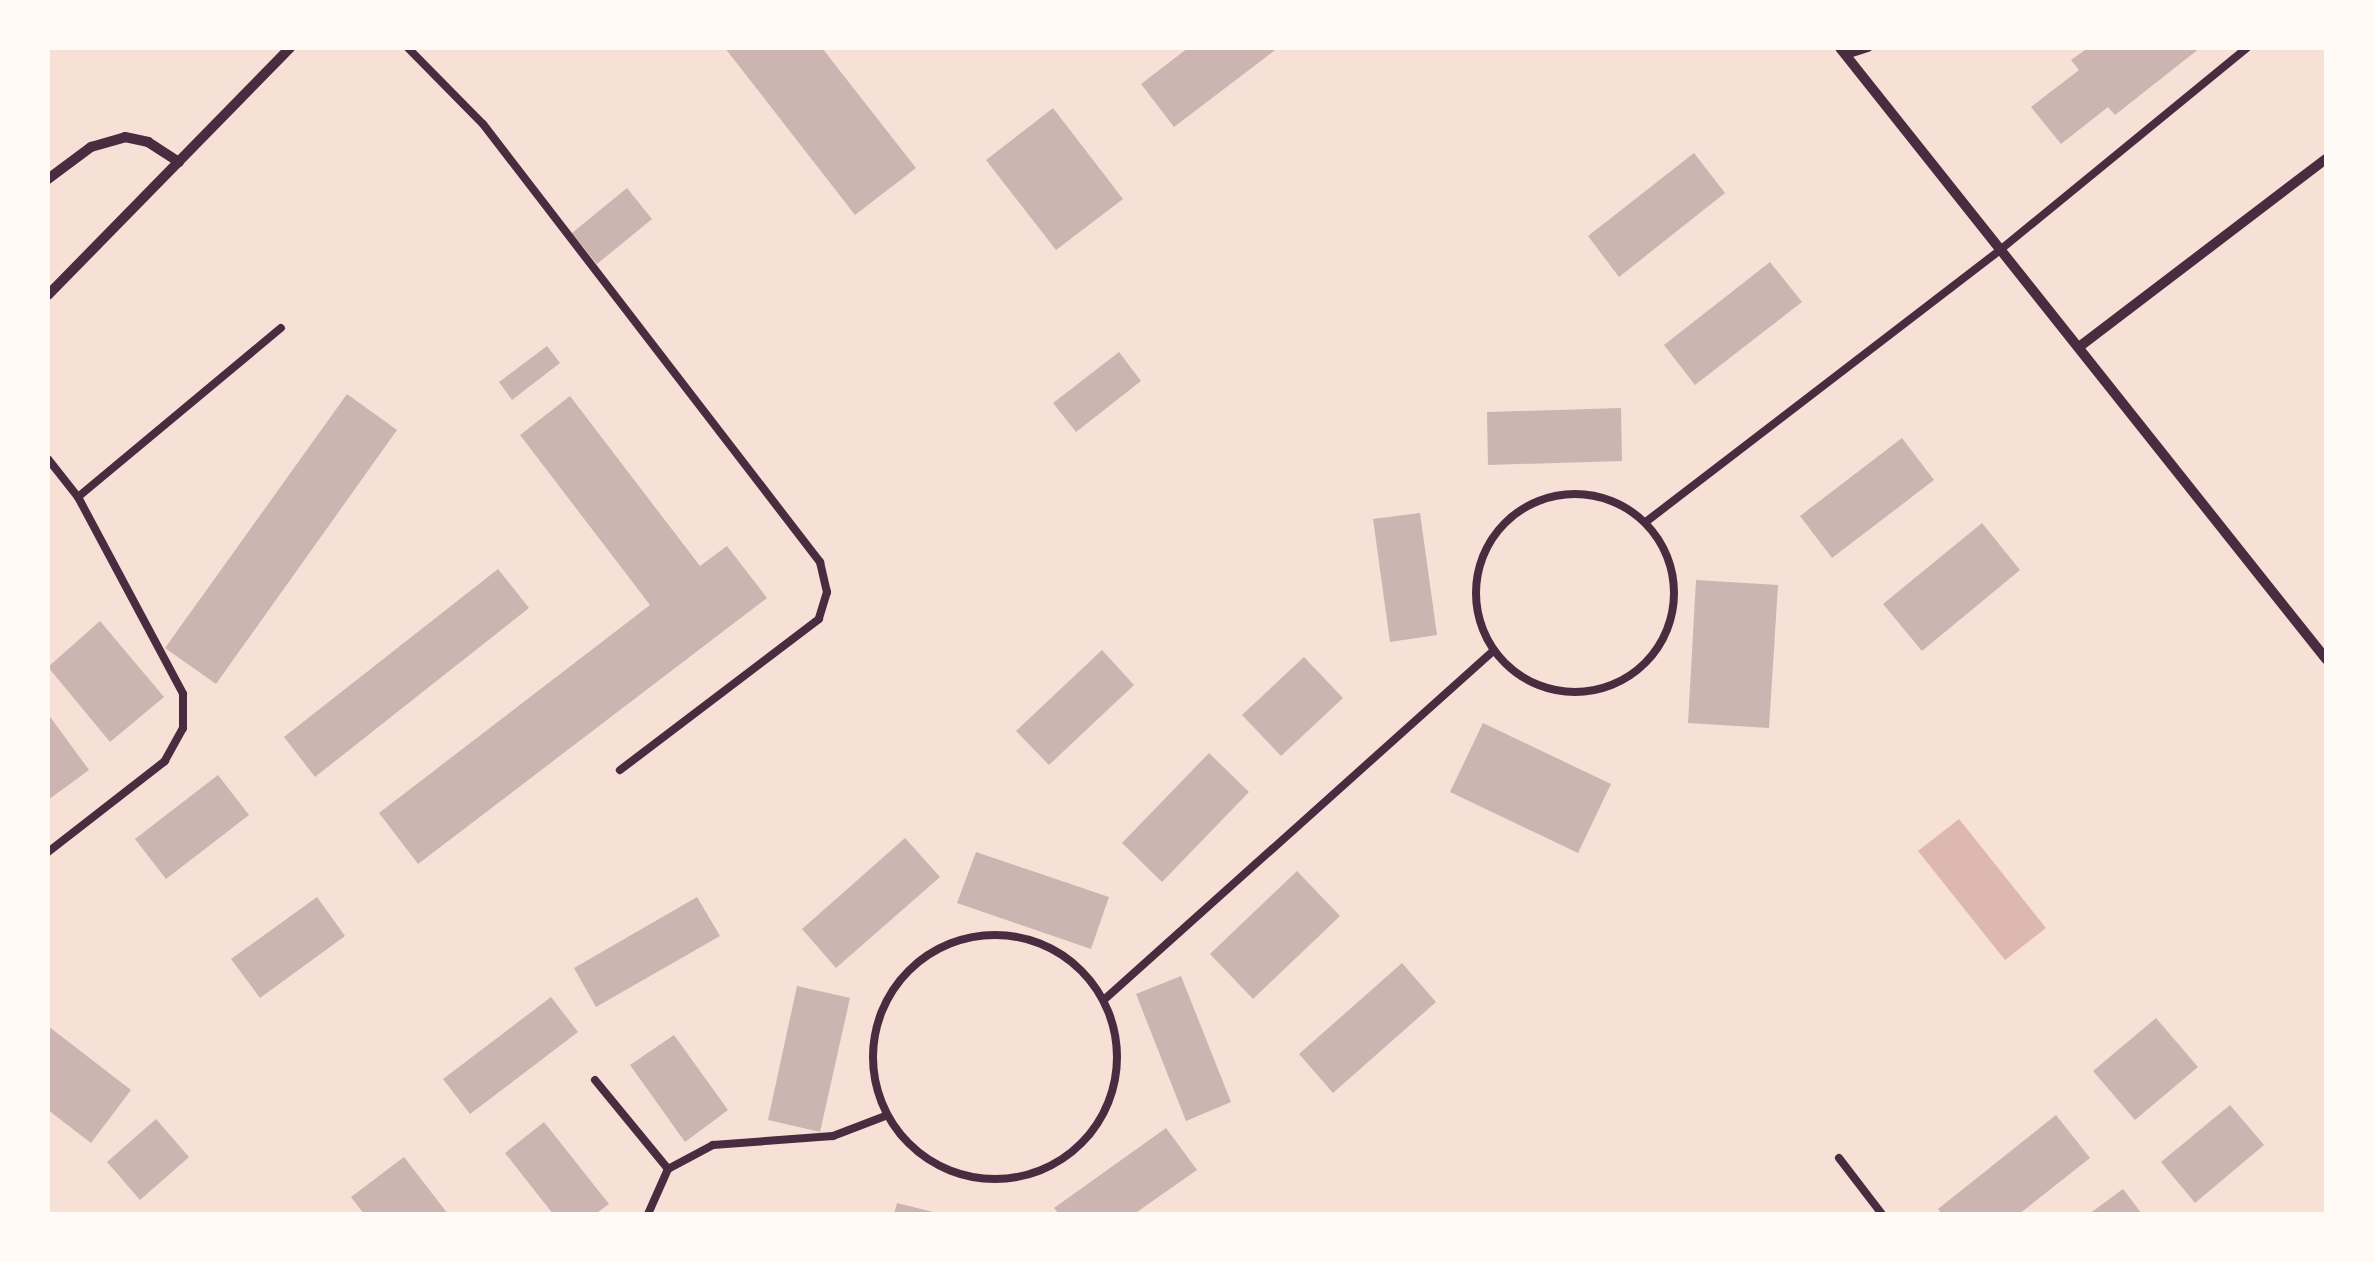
<!DOCTYPE html>
<style>
body{margin:0}
#map{position:relative;width:2374px;height:1262px;overflow:hidden;background:#f7e1d7;font-family:"IBM Plex Sans",sans-serif}
div>[style]{position:absolute}
[style*='--x']{left:calc(var(--x)*1px);top:calc(var(--y)*1px);width:calc(var(--w)*1px);rotate:calc(var(--a)*1deg)}
.water>*{inset:0;background:#dcb8b0}
.building>*{inset:0;background:#ccb4b1}
.service>*{height:8px;margin:-4px;padding:0 4px;transform-origin:4px;border-radius:4px;background:#4a2c40}
.service>.ring{margin:-4px;padding:0;box-sizing:content-box;background:none;border:8px solid #4a2c40;border-radius:50%}
.minor>*{height:10px;margin:-5px;padding:0 5px;transform-origin:5px;border-radius:5px;background:#4a2c40}
span{translate:-50% -50%;white-space:nowrap;text-align:center;line-height:1.15;-webkit-text-stroke:8px #fffaf5;paint-order:stroke}
.frame{position:absolute;inset:0;border:50px solid #fffaf5;pointer-events:none}
</style>
<div id="map">
<div class="water">
<div style="clip-path:polygon(1959px 819px,2046px 928px,2005px 960px,1918px 851px)"></div>
</div>
<div class="building">
<div style="clip-path:polygon(725px 48px,822px 48px,916px 168px,855px 215px)"></div>
<div style="clip-path:polygon(1188px 48px,1278px 48px,1174px 127px,1141px 84px)"></div>
<div style="clip-path:polygon(2088px 48px,2200px 48px,2115px 115px,2108px 107px,2061px 144px,2031px 107px,2079px 70px,2071px 60px)"></div>
<div style="clip-path:polygon(1053px 108px,1123px 199px,1056px 250px,986px 160px)"></div>
<div style="clip-path:polygon(1694px 153px,1725px 193px,1619px 277px,1588px 236px)"></div>
<div style="clip-path:polygon(627px 188px,652px 219px,597px 264px,572px 233px)"></div>
<div style="clip-path:polygon(1770px 262px,1802px 302px,1695px 385px,1664px 345px)"></div>
<div style="clip-path:polygon(547px 346px,560px 363px,512px 400px,499px 382px)"></div>
<div style="clip-path:polygon(1119px 352px,1141px 381px,1076px 432px,1053px 403px)"></div>
<div style="clip-path:polygon(347px 394px,397px 430px,216px 684px,165px 648px)"></div>
<div style="clip-path:polygon(570px 396px,700px 566px,727px 546px,767px 598px,418px 864px,379px 813px,650px 605px,520px 435px)"></div>
<div style="clip-path:polygon(1621px 408px,1622px 461px,1488px 465px,1487px 412px)"></div>
<div style="clip-path:polygon(1902px 438px,1934px 480px,1832px 558px,1800px 516px)"></div>
<div style="clip-path:polygon(1420px 513px,1437px 635px,1390px 642px,1373px 519px)"></div>
<div style="clip-path:polygon(1982px 523px,2020px 570px,1922px 651px,1883px 604px)"></div>
<div style="clip-path:polygon(498px 569px,529px 608px,315px 777px,284px 737px)"></div>
<div style="clip-path:polygon(1696px 580px,1778px 585px,1769px 728px,1688px 723px)"></div>
<div style="clip-path:polygon(100px 621px,164px 697px,110px 742px,48px 667px)"></div>
<div style="clip-path:polygon(1102px 650px,1134px 685px,1049px 765px,1016px 731px)"></div>
<div style="clip-path:polygon(1304px 657px,1343px 698px,1281px 756px,1242px 715px)"></div>
<div style="clip-path:polygon(48px 714px,89px 770px,48px 800px)"></div>
<div style="clip-path:polygon(1483px 723px,1611px 784px,1578px 853px,1450px 792px)"></div>
<div style="clip-path:polygon(1209px 753px,1249px 792px,1162px 882px,1122px 843px)"></div>
<div style="clip-path:polygon(218px 775px,249px 815px,166px 879px,135px 839px)"></div>
<div style="clip-path:polygon(905px 838px,940px 877px,836px 968px,802px 929px)"></div>
<div style="clip-path:polygon(976px 852px,1109px 897px,1091px 949px,957px 903px)"></div>
<div style="clip-path:polygon(1297px 871px,1340px 916px,1253px 999px,1210px 954px)"></div>
<div style="clip-path:polygon(317px 897px,345px 936px,260px 998px,231px 959px)"></div>
<div style="clip-path:polygon(697px 897px,720px 936px,596px 1007px,574px 968px)"></div>
<div style="clip-path:polygon(1402px 963px,1436px 1002px,1333px 1093px,1299px 1054px)"></div>
<div style="clip-path:polygon(1181px 976px,1231px 1102px,1186px 1121px,1136px 994px)"></div>
<div style="clip-path:polygon(797px 986px,850px 998px,820px 1132px,768px 1120px)"></div>
<div style="clip-path:polygon(551px 997px,578px 1032px,470px 1114px,443px 1079px)"></div>
<div style="clip-path:polygon(2156px 1018px,2198px 1067px,2135px 1120px,2093px 1071px)"></div>
<div style="clip-path:polygon(48px 1026px,131px 1090px,91px 1143px,48px 1110px)"></div>
<div style="clip-path:polygon(674px 1035px,728px 1110px,685px 1142px,630px 1065px)"></div>
<div style="clip-path:polygon(2230px 1105px,2264px 1145px,2195px 1203px,2161px 1162px)"></div>
<div style="clip-path:polygon(2056px 1115px,2090px 1158px,2019px 1214px,1942px 1214px,1938px 1209px)"></div>
<div style="clip-path:polygon(156px 1119px,189px 1157px,140px 1200px,107px 1162px)"></div>
<div style="clip-path:polygon(544px 1122px,609px 1204px,595px 1214px,553px 1214px,505px 1153px)"></div>
<div style="clip-path:polygon(1166px 1128px,1197px 1170px,1134px 1214px,1059px 1214px,1054px 1208px)"></div>
<div style="clip-path:polygon(404px 1157px,448px 1214px,364px 1214px,351px 1197px)"></div>
<div style="clip-path:polygon(2123px 1189px,2142px 1214px,2089px 1214px)"></div>
<div style="clip-path:polygon(897px 1203px,937px 1213px,936px 1214px,894px 1214px)"></div>
</div>
<div class="service">
<div style="--x:408;--y:48;--w:107;--a:45.4"></div>
<div style="--x:483;--y:124;--w:553;--a:52.43"></div>
<div style="--x:820;--y:562;--w:31;--a:77"></div>
<div style="--x:827;--y:592;--w:28;--a:107"></div>
<div style="--x:819;--y:619;--w:250;--a:142.8"></div>
<div style="--x:1846;--y:55;--w:23;--a:-18"></div>
<div style="--x:48;--y:459;--w:48;--a:51.7"></div>
<div style="--x:78;--y:497;--w:223;--a:61.9"></div>
<div style="--x:183;--y:694;--w:34;--a:90"></div>
<div style="--x:183;--y:728;--w:38;--a:119"></div>
<div style="--x:165;--y:761;--w:148;--a:142.1"></div>
<div class="ring" style="left:1476px;top:494px;width:190px;height:190px"></div>
<div style="--x:78;--y:497;--w:264;--a:-39.8"></div>
<div style="--x:1647;--y:521;--w:445;--a:-37.5"></div>
<div style="--x:2000;--y:250;--w:319;--a:-39.3"></div>
<div class="ring" style="left:873px;top:935px;width:236px;height:236px"></div>
<div style="--x:1106;--y:998;--w:518;--a:-41.87"></div>
<div style="--x:595;--y:1080;--w:115;--a:50.6"></div>
<div style="--x:668;--y:1169;--w:49;--a:114"></div>
<div style="--x:1839;--y:1158;--w:71;--a:52.5"></div>
<div style="--x:668;--y:1169;--w:51;--a:-28.1"></div>
<div style="--x:713;--y:1145;--w:120;--a:-4.3"></div>
<div style="--x:833;--y:1136;--w:56;--a:-21"></div>
</div>
<div class="minor">
<div style="--x:1840;--y:48;--w:781;--a:51.5"></div>
<div style="--x:48;--y:179;--w:54;--a:-36.7"></div>
<div style="--x:91;--y:147;--w:35;--a:-16"></div>
<div style="--x:125;--y:137;--w:24;--a:12"></div>
<div style="--x:148;--y:142;--w:37;--a:33"></div>
<div style="--x:48;--y:295;--w:346;--a:-45.6"></div>
<div style="--x:2079;--y:347;--w:310;--a:-37.3"></div>
</div>
<div class="frame"></div>
</div>
